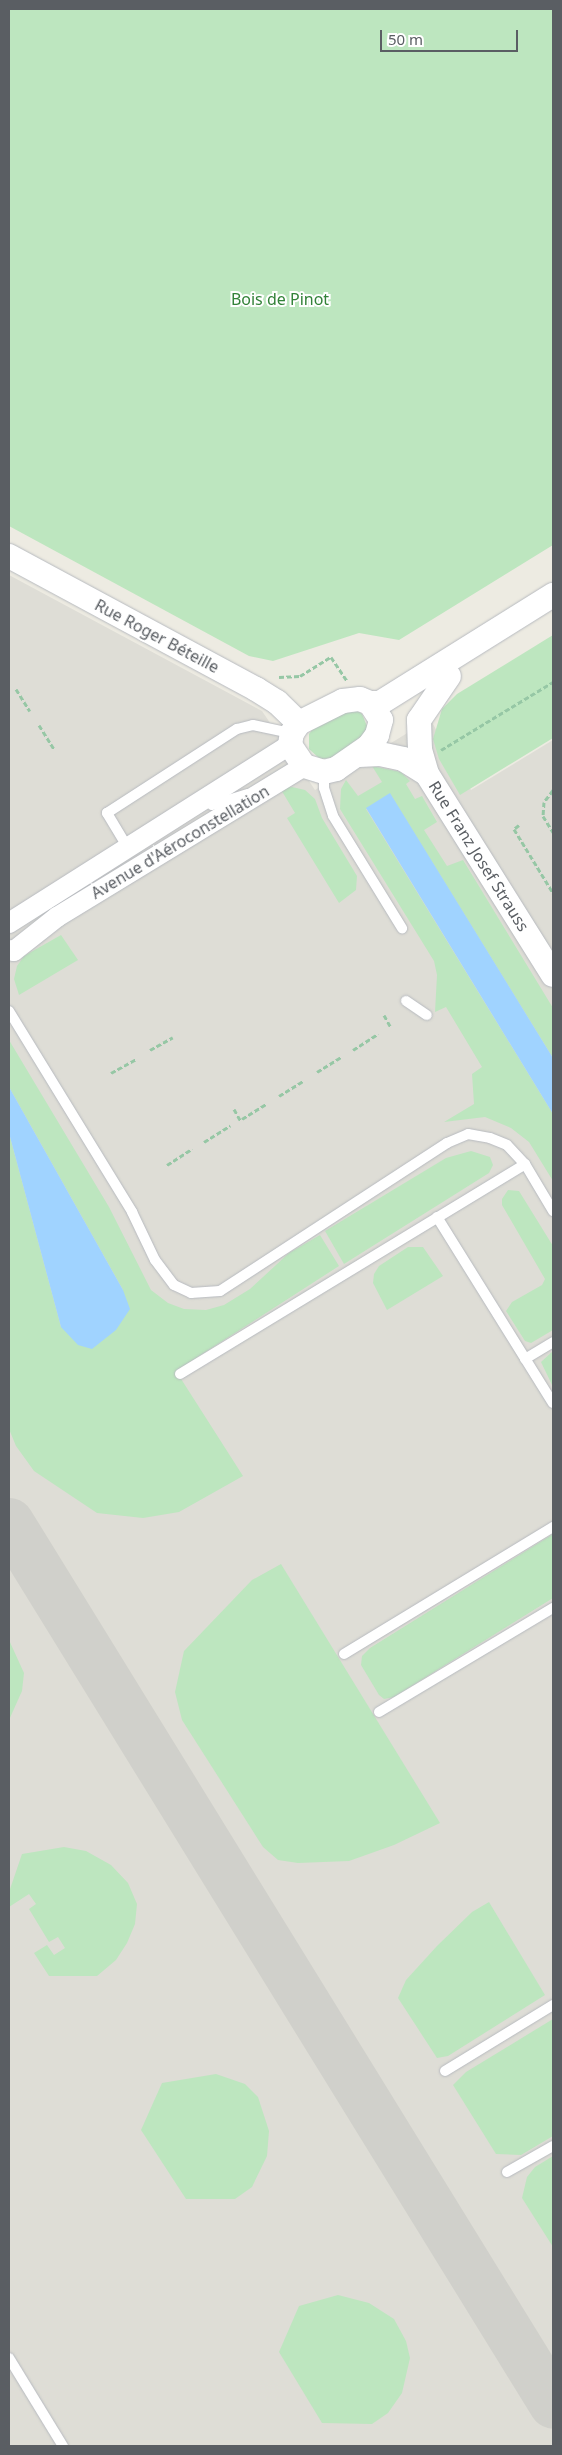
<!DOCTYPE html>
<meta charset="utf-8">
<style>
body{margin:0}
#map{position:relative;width:562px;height:2455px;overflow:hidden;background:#edebe2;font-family:"Noto Sans",sans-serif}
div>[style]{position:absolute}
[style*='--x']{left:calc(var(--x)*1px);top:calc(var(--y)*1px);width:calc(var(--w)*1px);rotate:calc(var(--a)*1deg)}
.industrial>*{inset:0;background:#deddd6}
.green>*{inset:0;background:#bde6bf}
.water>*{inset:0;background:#a0d3ff}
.taxiway>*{height:49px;margin:-24.5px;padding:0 24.5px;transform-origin:24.5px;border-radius:24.5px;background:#d0d0cb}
.path>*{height:3px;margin-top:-1.5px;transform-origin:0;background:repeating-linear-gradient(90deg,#96c7a5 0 5px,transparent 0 7.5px)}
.roads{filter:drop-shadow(0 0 1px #b7babf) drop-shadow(0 0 1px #b7babf)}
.service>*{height:10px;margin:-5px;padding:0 5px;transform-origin:5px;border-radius:5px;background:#fff}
.minor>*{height:20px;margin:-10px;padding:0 10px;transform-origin:10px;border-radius:10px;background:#fff}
.tertiary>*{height:24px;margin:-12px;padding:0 12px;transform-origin:12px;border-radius:12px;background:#fff}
span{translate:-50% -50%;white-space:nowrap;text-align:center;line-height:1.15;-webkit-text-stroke:4px #fff;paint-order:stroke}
.park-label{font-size:16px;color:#328238}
.street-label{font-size:16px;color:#5a5e63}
.frame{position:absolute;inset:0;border:10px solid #5a5e63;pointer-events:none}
.scale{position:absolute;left:380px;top:30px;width:138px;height:22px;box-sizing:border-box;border:2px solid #5a5e63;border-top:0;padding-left:6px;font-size:15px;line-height:18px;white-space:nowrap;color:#5a5e63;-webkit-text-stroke:4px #fff;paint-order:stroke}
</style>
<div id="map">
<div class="industrial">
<div style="clip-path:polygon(9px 575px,262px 711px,315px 790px,430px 719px,471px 790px,553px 740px,553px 2446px,9px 2446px)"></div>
</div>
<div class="green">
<div style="clip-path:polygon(9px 9px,553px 9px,553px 545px,399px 640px,359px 633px,273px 661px,249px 656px,9px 526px)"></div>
<div style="clip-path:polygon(553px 635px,553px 738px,460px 795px,439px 759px,433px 739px,442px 709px,457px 694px)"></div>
<div style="clip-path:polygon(343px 710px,357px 710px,362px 714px,367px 726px,366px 733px,332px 758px,320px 759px,309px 749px,309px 734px,314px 727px)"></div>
<div style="clip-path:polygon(372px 766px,401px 772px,410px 781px,406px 784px,415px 799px,422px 796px,437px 822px,424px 830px,447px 866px,463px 860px,553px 1008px,553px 1058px,390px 794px,366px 809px,553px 1114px,553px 1181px,529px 1142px,511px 1128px,485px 1117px,444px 1122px,474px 1104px,472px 1074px,482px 1067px,446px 1007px,435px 1012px,437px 975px,434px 961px,340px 809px,341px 789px,346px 780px,358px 796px,382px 782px)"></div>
<div style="clip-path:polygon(292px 787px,305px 790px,315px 799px,322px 818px,357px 876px,356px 890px,339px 903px,287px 818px,295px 813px,280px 788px)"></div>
<div style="clip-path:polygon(61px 935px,78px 960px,19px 995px,14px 979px,17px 966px,24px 956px)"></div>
<div style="clip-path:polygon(9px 1040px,109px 1207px,151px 1290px,168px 1303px,184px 1309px,206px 1310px,224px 1305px,250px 1289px,289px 1253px,320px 1235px,339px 1266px,176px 1371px,243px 1476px,179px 1512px,143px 1518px,97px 1513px,34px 1471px,16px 1446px,9px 1429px,9px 1133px,61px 1327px,123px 1290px,9px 1087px)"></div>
<div style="clip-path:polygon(471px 1151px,490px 1157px,493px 1165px,489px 1173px,344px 1264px,325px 1231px,446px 1158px)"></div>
<div style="clip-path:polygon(508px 1190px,519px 1191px,553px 1246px,553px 1330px,531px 1343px,525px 1341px,506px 1311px,512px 1302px,542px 1285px,545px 1279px,502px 1205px,502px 1199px)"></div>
<div style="clip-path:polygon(408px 1247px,423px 1247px,443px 1276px,387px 1310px,373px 1283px,374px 1274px,379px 1266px)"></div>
<div style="clip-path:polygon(553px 1351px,553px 1387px,541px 1362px)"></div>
<div style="clip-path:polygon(553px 1534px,553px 1598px,394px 1697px,384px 1699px,379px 1695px,361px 1665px,362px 1656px,370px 1648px)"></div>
<div style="clip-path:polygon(281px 1564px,440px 1823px,394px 1845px,349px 1861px,298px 1863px,278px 1860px,263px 1847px,182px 1720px,175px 1692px,184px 1651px,252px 1580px)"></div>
<div style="clip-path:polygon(9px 1640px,24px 1673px,22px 1691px,9px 1720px)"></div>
<div style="clip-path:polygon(64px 1847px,86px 1851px,111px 1865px,128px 1883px,137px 1904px,135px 1924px,127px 1943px,116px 1960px,97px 1976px,49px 1976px,34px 1953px,47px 1945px,54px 1955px,65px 1948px,58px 1937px,49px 1942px,29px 1909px,36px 1904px,29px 1894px,9px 1907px,9px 1892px,22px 1854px)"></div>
<div style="clip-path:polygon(489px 1902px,545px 1995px,448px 2056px,437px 2058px,398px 1998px,406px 1980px,437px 1946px,472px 1912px)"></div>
<div style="clip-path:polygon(553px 2019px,553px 2136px,521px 2155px,496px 2154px,453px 2085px,466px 2072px)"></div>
<div style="clip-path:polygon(216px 2074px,245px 2084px,258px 2097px,269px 2131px,267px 2156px,252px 2187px,235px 2199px,186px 2199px,141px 2130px,162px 2083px)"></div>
<div style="clip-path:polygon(553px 2156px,553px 2247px,522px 2198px,527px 2177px,535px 2167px)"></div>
<div style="clip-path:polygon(338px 2295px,369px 2303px,394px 2319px,406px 2341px,410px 2358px,402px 2393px,388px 2413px,372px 2424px,322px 2423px,279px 2352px,299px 2306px)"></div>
</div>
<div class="water">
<div style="clip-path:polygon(390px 793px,553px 1058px,553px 1114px,366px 808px)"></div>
<div style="clip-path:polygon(9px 1087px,123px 1290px,130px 1309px,116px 1330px,92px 1349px,78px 1345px,61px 1327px,9px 1133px)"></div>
</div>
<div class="taxiway">
<div style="--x:9;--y:1522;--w:1036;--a:58.33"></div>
</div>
<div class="path">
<div style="--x:279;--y:677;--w:21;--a:-3"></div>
<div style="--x:300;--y:676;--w:36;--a:-32"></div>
<div style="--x:331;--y:657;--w:29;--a:56"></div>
<div style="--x:16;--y:689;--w:26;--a:58"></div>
<div style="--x:39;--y:725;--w:28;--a:58"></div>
<div style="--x:441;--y:750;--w:131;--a:-31.3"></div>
<div style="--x:553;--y:790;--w:15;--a:127"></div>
<div style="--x:544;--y:802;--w:14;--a:94"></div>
<div style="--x:543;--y:816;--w:19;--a:58"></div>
<div style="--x:519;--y:825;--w:6;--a:141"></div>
<div style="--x:514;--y:829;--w:75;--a:58.6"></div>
<div style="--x:384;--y:1015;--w:13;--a:61"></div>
<div style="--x:150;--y:1050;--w:26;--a:-29"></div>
<div style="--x:353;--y:1050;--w:30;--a:-33"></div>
<div style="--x:317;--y:1072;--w:28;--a:-32"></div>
<div style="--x:111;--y:1073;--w:29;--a:-29"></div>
<div style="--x:279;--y:1096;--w:28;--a:-32"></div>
<div style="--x:234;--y:1109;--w:13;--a:61"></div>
<div style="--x:242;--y:1119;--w:28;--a:-32"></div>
<div style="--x:204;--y:1142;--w:31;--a:-32"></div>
<div style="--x:167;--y:1165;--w:30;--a:-33"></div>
</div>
<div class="roads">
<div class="service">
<div style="--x:324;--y:772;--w:16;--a:90"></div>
<div style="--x:324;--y:788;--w:29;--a:72"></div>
<div style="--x:333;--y:816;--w:132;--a:58.4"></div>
<div style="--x:212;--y:805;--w:38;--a:-17"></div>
<div style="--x:131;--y:848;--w:3;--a:180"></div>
<div style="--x:128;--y:848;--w:41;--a:-121"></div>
<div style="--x:107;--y:813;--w:155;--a:-32.9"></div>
<div style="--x:237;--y:729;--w:16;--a:-14"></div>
<div style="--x:253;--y:725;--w:40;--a:12"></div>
<div style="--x:406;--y:1001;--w:25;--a:34"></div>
<div style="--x:9;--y:1011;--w:236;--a:58.5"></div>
<div style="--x:132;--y:1212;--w:53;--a:64.4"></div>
<div style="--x:155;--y:1260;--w:31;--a:53"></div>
<div style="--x:174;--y:1285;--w:19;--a:25"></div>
<div style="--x:191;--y:1293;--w:29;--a:-4"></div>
<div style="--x:220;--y:1291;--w:271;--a:-33.1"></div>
<div style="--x:447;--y:1143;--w:23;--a:-23"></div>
<div style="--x:468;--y:1134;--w:22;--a:10"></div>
<div style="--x:490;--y:1138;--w:18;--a:22"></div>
<div style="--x:507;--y:1145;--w:26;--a:47"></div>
<div style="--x:525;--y:1164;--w:55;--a:59.2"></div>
<div style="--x:437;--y:1217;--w:219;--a:58.1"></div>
<div style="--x:525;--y:1359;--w:33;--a:-31"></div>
<div style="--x:180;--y:1374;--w:404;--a:-31.3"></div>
<div style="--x:344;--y:1654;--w:245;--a:-31.3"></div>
<div style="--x:379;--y:1712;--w:203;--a:-30.9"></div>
<div style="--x:445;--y:2071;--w:127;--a:-31.4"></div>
<div style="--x:507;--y:2172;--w:53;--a:-29.5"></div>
<div style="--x:9;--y:2358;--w:103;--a:58.5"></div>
</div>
<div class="minor">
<div style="--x:9;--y:923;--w:333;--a:-32.4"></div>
<div style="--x:9;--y:950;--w:5;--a:11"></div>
<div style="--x:14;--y:951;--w:55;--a:-38.3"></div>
<div style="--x:57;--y:917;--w:289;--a:-31.4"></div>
</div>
<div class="tertiary">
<div style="--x:9;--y:556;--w:281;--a:28.3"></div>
<div style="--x:256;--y:689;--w:25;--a:32"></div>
<div style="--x:277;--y:702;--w:30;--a:44"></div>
<div style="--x:360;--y:699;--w:11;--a:22"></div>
<div style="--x:370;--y:703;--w:20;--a:57"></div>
<div style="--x:381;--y:720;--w:16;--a:105"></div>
<div style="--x:377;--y:735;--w:14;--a:126"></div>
<div style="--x:369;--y:746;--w:40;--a:145.1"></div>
<div style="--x:336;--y:769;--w:12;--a:166"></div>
<div style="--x:324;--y:772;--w:21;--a:-163"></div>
<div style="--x:304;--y:766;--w:25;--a:-124"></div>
<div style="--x:290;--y:745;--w:12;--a:-81"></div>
<div style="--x:292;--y:733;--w:12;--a:-55"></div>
<div style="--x:299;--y:723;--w:49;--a:-26.6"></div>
<div style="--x:343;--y:701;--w:17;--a:-7"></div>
<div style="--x:370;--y:703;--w:10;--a:0"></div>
<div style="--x:380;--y:703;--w:204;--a:-32"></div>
<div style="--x:359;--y:755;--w:21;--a:-3"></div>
<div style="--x:380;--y:754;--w:24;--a:12"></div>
<div style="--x:403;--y:759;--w:28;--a:32"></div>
<div style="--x:427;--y:774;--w:237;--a:57.9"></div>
<div style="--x:427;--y:774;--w:25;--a:-106"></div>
<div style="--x:420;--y:750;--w:30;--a:-92"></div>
<div style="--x:419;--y:720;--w:53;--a:-55.7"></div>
</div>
</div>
<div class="park-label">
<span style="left:280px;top:299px">Bois de Pinot</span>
</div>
<div class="street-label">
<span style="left:157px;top:636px;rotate:28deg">Rue Roger Béteille</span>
<span style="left:180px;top:842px;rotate:-31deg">Avenue d'Aéroconstellation</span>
<span style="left:479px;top:856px;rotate:58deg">Rue Franz Josef Strauss</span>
</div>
<div class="frame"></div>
<div class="scale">50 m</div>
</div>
